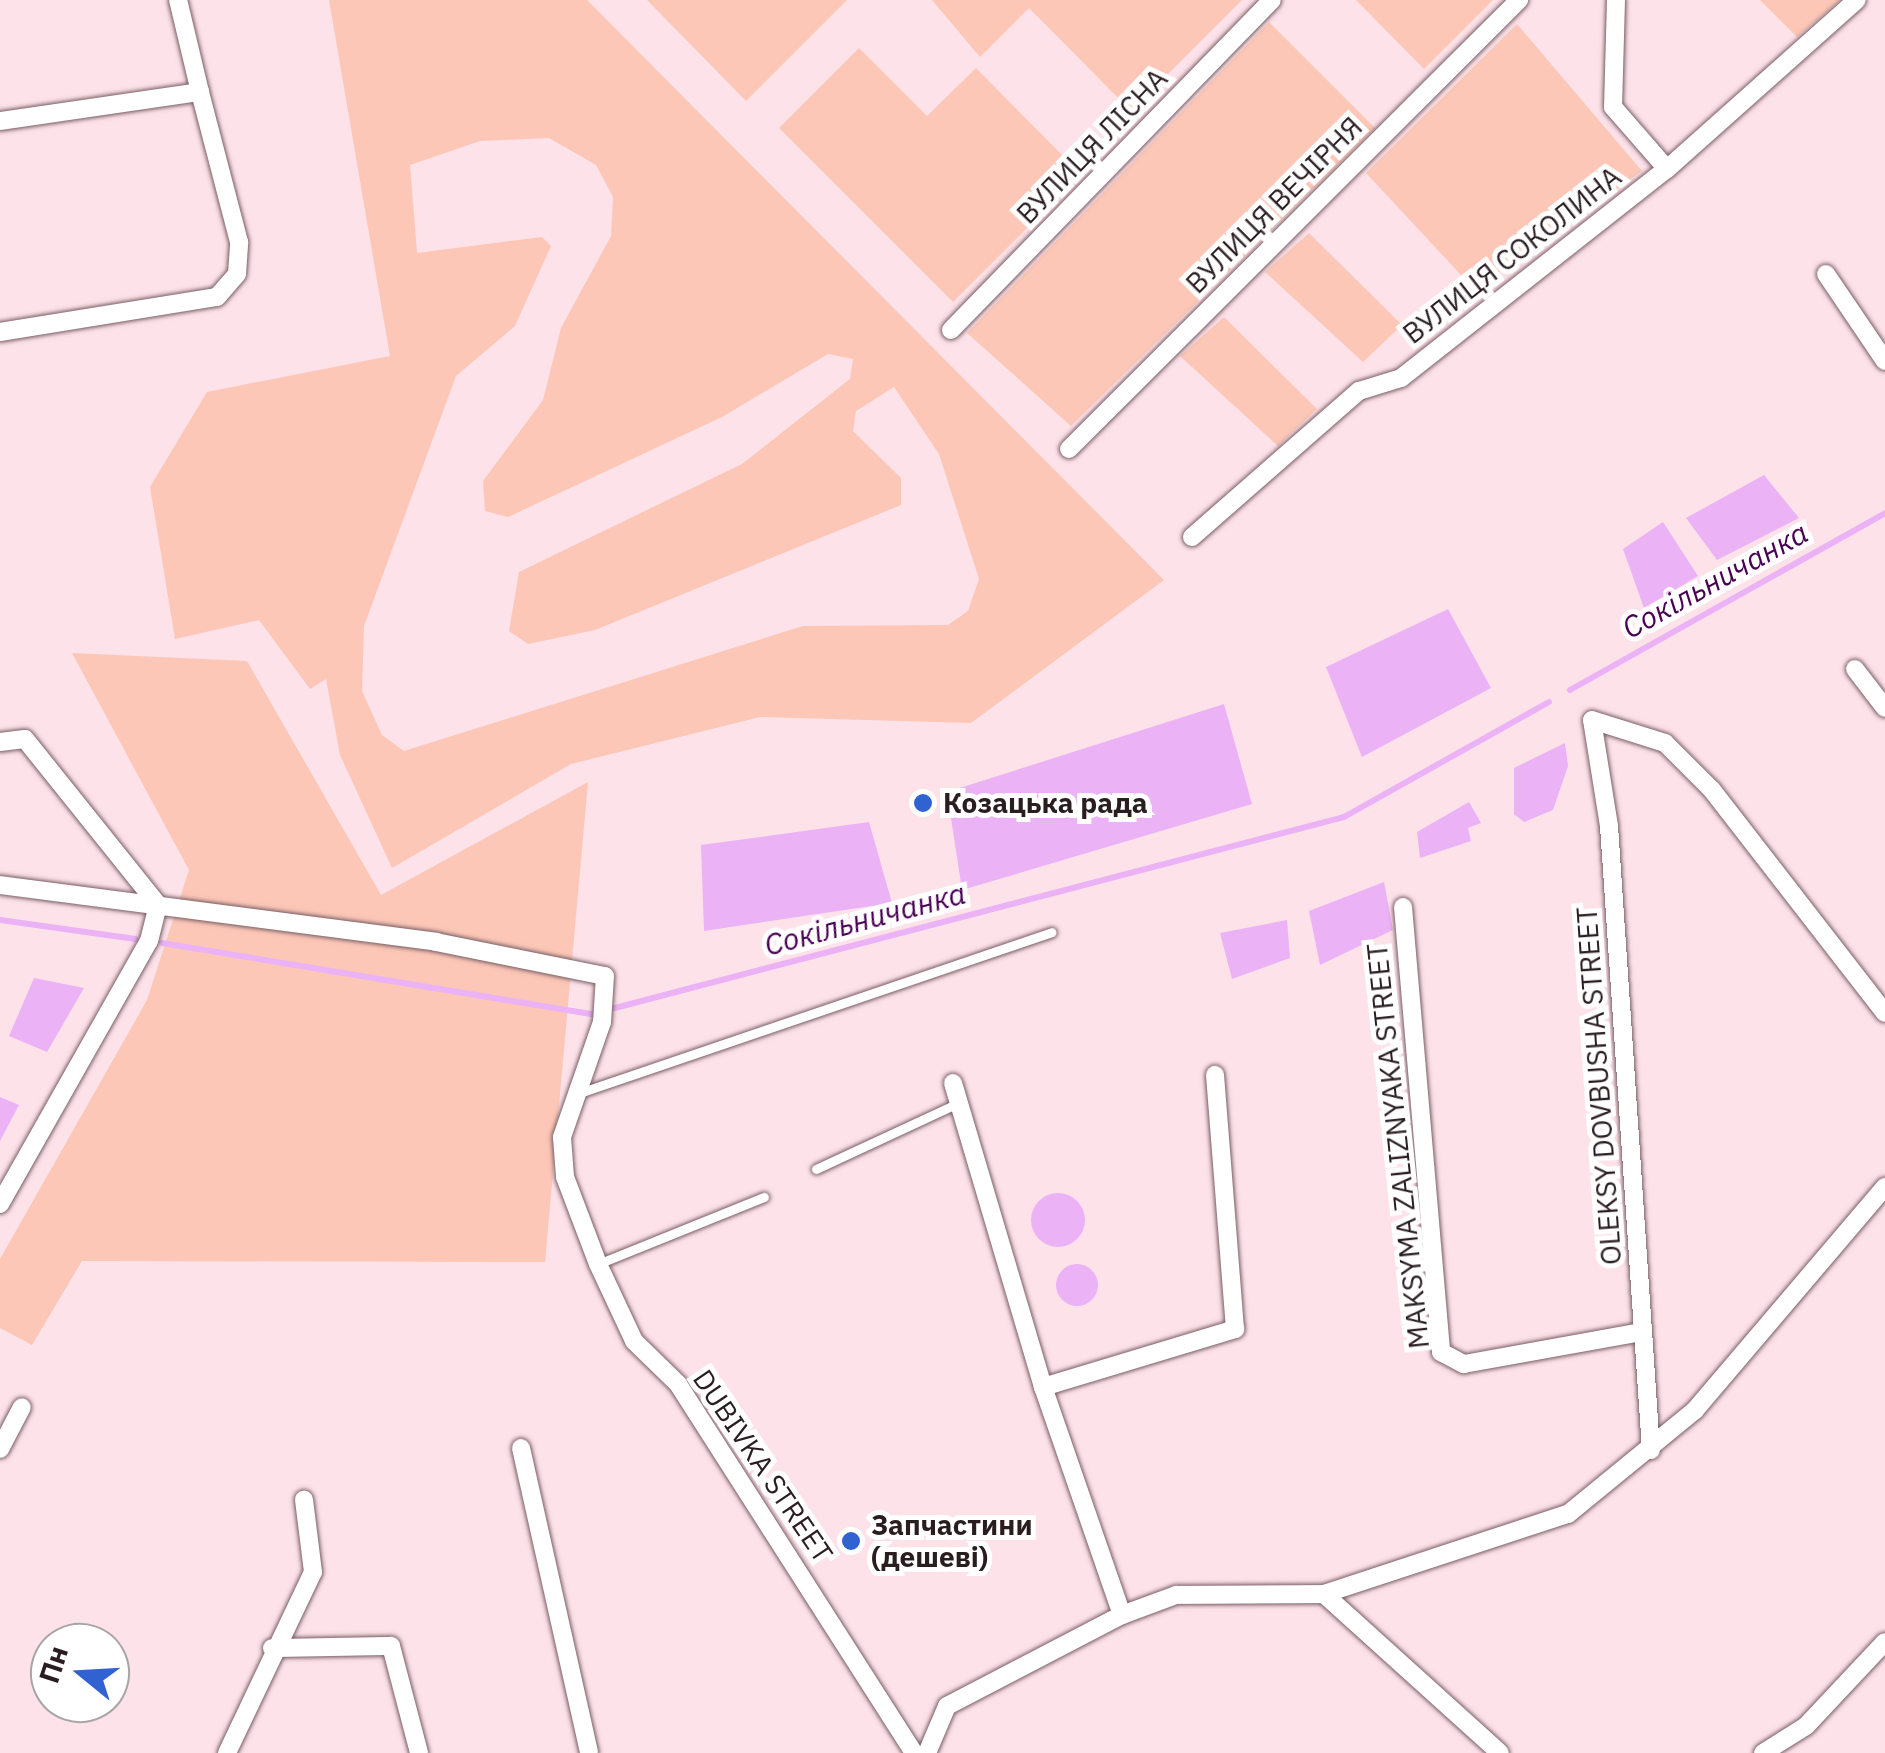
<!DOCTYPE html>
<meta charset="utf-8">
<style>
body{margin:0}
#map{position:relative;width:1885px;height:1753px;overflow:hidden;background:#fde2e9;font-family:"IBM Plex Sans",sans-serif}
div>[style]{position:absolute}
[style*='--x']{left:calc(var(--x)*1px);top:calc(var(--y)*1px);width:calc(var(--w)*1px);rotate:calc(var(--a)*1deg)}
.green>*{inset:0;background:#fcc7b7}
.water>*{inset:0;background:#ebb2f6}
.round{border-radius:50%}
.stream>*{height:6px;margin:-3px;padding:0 3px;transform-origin:3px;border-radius:3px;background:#ebb2f6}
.roads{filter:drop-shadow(0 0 2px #795d65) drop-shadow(0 0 2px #795d65)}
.lane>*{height:9px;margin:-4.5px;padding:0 4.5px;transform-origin:4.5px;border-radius:4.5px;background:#fff}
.street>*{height:18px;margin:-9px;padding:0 9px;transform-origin:9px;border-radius:9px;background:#fff}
.dots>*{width:28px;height:28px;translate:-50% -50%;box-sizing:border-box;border:5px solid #fff;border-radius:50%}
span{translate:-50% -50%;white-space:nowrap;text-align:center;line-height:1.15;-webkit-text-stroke:10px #fff;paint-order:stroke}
.street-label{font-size:28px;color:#291d20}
.poi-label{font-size:28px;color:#291d20;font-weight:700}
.left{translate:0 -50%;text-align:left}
.water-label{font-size:30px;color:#480054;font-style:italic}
.north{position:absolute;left:30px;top:1623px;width:100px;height:100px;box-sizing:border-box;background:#fff;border:2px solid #a9a5a6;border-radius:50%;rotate:288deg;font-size:28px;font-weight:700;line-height:40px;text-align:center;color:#291d20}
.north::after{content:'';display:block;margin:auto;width:35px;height:45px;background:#3162d1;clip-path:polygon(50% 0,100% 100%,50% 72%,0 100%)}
</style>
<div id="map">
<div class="green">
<div style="clip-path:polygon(evenodd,329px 0,587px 0,1164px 580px,971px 723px,760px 717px,571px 764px,392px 868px,340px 755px,326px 679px,310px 689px,259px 620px,175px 639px,150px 487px,207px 392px,390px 356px,329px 0,549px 138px,596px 165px,613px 197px,611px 236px,561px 328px,543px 400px,483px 481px,485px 511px,508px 517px,722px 417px,828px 354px,853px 359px,850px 379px,742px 464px,519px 572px,509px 631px,528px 644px,595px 630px,901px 505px,901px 478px,853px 431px,856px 411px,894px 387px,939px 454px,979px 579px,968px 611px,948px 625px,803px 626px,404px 751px,382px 735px,362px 691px,364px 626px,456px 376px,515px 326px,551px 246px,542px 237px,417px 253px,410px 165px,480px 141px,549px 138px)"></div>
<div style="clip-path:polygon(647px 0,847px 0,746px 101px)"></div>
<div style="clip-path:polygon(932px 0,1242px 0,1131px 111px,1029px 8px,980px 57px)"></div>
<div style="clip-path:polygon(1356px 0,1493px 0,1424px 69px)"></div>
<div style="clip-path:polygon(1760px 0,1840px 0,1797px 37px)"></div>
<div style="clip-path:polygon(1269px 22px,1375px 128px,1071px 426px,967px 333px)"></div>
<div style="clip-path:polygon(1517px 24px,1642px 171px,1475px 290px,1366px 173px)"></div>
<div style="clip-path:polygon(859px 48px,927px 116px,976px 68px,1081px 174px,953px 302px,779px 128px)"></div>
<div style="clip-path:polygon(1309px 233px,1402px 325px,1363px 362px,1265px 272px)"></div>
<div style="clip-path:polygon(1224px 317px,1317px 409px,1278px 446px,1180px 356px)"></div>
<div style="clip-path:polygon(72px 653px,247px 661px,381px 895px,588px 782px,545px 1262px,82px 1261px,32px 1345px,0 1328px,0 1259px,147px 1000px,189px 870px)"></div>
</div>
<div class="water">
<div style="clip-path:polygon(1764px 475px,1799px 518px,1717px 560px,1686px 518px)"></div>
<div style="clip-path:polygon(1663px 522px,1698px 576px,1644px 608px,1623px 549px)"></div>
<div style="clip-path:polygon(1448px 609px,1491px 688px,1362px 757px,1326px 667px)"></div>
<div style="clip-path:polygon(1224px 704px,1252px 804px,962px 890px,947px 792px)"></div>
<div style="clip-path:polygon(1565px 743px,1568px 766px,1553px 810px,1524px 822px,1514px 814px,1514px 768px)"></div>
<div style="clip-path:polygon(1469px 802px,1481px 823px,1468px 828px,1471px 841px,1420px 858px,1417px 832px)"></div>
<div style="clip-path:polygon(869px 822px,892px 903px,704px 931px,701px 845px)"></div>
<div style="clip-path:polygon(1384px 882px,1393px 930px,1320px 965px,1309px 911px)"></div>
<div style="clip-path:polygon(1287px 920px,1290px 958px,1232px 979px,1220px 933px)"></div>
<div style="clip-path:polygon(34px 978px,84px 988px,47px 1052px,9px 1036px)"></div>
<div style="clip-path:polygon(0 1097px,19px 1105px,0 1141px)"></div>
<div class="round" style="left:1031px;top:1193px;width:54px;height:54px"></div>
<div class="round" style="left:1056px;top:1264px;width:42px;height:42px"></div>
</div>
<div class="stream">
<div style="--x:1570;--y:690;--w:361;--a:-29.3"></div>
<div style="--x:0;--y:920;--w:137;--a:8"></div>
<div style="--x:162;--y:943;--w:436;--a:9.4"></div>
<div style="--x:592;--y:1014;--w:777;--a:-14.68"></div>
<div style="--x:1344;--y:817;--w:235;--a:-29.3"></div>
</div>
<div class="roads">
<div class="lane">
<div style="--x:582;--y:1092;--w:496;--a:-18.8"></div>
<div style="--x:816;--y:1169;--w:157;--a:-24.9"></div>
<div style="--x:598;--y:1264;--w:179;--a:-22"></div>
</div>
<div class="street">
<div style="--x:1616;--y:0;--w:107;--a:91.6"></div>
<div style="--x:1613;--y:107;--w:82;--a:48.9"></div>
<div style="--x:0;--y:121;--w:202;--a:-8.3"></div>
<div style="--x:200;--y:92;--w:95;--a:-103.4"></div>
<div style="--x:1826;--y:274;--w:105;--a:55.9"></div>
<div style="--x:951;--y:330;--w:460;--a:-45.8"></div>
<div style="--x:0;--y:332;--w:220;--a:-9.2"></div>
<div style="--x:217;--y:297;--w:30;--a:-49"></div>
<div style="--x:237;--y:274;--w:32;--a:-86"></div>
<div style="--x:239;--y:242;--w:155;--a:-104.6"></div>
<div style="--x:1069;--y:449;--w:636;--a:-44.94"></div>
<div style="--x:1192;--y:537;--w:222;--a:-41.2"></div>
<div style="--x:1359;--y:391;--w:44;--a:-17.2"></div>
<div style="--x:1401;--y:378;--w:338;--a:-38.2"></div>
<div style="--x:1667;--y:169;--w:254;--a:-41.7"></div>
<div style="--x:1855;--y:669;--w:49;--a:52.4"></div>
<div style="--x:0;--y:742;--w:25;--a:-7"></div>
<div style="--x:25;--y:739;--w:213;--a:51.3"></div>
<div style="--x:0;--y:885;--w:440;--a:7.4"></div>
<div style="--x:436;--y:942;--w:172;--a:11.4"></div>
<div style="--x:605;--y:976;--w:46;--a:93.7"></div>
<div style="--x:602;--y:1022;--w:122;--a:109.2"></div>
<div style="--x:562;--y:1137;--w:40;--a:85.7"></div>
<div style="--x:565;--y:1177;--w:93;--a:69.2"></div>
<div style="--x:598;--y:1264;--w:85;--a:64.9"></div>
<div style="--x:634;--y:1341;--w:62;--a:44.3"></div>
<div style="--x:678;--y:1384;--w:438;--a:57.4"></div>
<div style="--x:1403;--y:907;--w:447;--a:85.1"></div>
<div style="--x:1441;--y:1352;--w:26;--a:28"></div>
<div style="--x:1464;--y:1364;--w:181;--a:-10.2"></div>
<div style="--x:953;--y:1083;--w:317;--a:73.5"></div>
<div style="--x:0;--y:1204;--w:302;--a:-60.5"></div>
<div style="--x:149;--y:941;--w:37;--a:-76"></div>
<div style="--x:521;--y:1448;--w:312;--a:77.4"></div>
<div style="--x:0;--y:1449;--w:47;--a:-62.4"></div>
<div style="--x:1651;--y:1450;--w:625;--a:-93.85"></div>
<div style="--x:1609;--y:826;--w:107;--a:-99.1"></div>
<div style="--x:1592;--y:720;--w:77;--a:17.5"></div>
<div style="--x:1665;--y:743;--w:66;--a:45"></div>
<div style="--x:1712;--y:790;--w:282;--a:52.2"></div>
<div style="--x:1324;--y:1594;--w:237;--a:42.1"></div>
<div style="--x:1122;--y:1615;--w:241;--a:-109.1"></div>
<div style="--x:1043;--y:1387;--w:201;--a:-16.8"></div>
<div style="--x:1235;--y:1329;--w:255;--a:-94.5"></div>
<div style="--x:272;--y:1648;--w:119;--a:-1"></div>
<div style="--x:391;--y:1646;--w:111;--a:75.3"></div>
<div style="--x:227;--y:1753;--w:200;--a:-64.6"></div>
<div style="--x:313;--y:1572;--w:73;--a:-97.1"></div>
<div style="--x:927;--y:1753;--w:51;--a:-66.9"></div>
<div style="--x:947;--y:1706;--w:197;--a:-27.5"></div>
<div style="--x:1122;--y:1615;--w:58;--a:-20.3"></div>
<div style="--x:1176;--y:1595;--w:148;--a:-0.4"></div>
<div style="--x:1324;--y:1594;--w:257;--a:-18.2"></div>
<div style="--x:1568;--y:1514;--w:164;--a:-39.3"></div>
<div style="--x:1695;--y:1410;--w:293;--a:-49.6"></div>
<div style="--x:1763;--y:1753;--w:51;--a:-32.1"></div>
<div style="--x:1806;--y:1726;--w:115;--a:-46.8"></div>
</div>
</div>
<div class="dots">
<div style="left:923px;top:803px;background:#3162d1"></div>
<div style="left:851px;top:1541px;background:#3162d1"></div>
</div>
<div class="street-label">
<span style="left:1092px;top:146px;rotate:-46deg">ВУЛИЦЯ ЛІСНА</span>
<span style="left:1274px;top:205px;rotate:-45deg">ВУЛИЦЯ ВЕЧІРНЯ</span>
<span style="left:1512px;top:255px;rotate:-38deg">ВУЛИЦЯ СОКОЛИНА</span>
<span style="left:1599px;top:1086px;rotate:-94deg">OLEKSY DOVBUSHA STREET</span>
<span style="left:1398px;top:1146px;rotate:-96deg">MAKSYMA ZALIZNYAKA STREET</span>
<span style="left:763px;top:1466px;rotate:56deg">DUBIVKA STREET</span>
</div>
<div class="poi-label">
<span class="left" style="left:943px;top:803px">Козацька рада</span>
<span class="left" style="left:871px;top:1541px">Запчастини<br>(дешеві)</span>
</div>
<div class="water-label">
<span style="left:1715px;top:580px;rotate:-29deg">Сокільничанка</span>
<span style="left:865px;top:919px;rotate:-15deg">Сокільничанка</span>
</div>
<div class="north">Пн</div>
</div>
